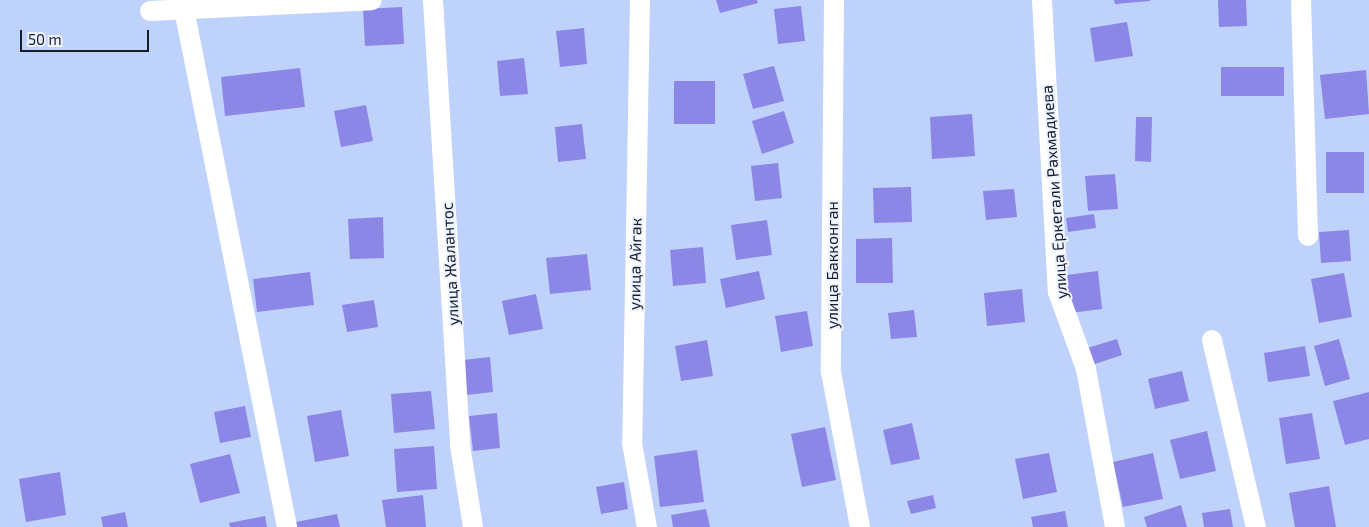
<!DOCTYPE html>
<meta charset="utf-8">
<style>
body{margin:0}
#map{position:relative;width:1369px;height:527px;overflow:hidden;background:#bfd2fb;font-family:"Exo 2",sans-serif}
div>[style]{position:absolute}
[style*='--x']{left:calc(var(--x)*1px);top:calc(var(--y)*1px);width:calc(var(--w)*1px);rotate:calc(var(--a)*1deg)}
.building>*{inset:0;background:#8c86e6}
.minor>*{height:20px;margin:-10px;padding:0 10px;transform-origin:10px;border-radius:10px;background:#fff}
span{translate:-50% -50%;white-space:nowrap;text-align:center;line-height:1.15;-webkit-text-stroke:4px #eef3fd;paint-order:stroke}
.street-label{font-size:16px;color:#151d2f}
.scale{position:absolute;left:20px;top:30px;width:129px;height:22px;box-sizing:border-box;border:2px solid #151d2f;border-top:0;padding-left:6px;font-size:15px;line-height:18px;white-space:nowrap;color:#151d2f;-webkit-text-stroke:4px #eef3fd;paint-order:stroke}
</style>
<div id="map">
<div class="building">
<div style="clip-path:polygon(716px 0,757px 0,758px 3px,720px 13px)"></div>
<div style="clip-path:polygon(1114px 0,1150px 0,1150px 1px,1115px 4px)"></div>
<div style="clip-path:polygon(1218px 0,1246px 0,1247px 26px,1219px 27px)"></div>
<div style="clip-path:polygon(801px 6px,805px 41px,778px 44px,774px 9px)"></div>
<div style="clip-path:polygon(402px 7px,404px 44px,365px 46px,363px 9px)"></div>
<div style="clip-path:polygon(1127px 22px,1133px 56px,1095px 62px,1090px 28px)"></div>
<div style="clip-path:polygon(584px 28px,587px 64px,560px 67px,556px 31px)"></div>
<div style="clip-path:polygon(524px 58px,528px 94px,500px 96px,497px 61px)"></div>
<div style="clip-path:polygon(774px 66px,784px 101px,753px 109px,743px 74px)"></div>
<div style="clip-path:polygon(1221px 67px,1284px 67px,1284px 96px,1221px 96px)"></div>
<div style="clip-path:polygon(300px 68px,305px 107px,225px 116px,221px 77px)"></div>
<div style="clip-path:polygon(1366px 70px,1369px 114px,1325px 119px,1320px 75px)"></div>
<div style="clip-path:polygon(674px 81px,715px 81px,715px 124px,674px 124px)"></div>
<div style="clip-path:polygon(366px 105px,373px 141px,341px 147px,334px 111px)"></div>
<div style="clip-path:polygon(784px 111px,794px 143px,762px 154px,752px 121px)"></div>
<div style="clip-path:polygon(972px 114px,975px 156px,932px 159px,930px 117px)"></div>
<div style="clip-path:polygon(1136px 117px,1152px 117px,1151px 162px,1135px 161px)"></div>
<div style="clip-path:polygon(582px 124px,586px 159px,558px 162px,555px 127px)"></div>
<div style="clip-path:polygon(1326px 152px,1364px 152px,1364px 193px,1326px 193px)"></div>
<div style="clip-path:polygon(778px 163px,782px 198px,755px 201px,751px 166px)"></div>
<div style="clip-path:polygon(1115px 174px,1118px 209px,1088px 211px,1085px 176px)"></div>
<div style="clip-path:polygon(911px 187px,912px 222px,874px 223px,873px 188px)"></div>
<div style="clip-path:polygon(1014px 189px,1017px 217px,986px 220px,983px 191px)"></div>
<div style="clip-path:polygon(1094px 214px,1096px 228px,1068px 232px,1066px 218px)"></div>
<div style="clip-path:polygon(383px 217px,384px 258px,350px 259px,348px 219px)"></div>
<div style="clip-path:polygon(767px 220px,772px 255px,736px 260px,731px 225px)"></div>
<div style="clip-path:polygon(1349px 230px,1351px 261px,1321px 263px,1319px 232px)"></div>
<div style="clip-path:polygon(892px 238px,893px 283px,856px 283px,856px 239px)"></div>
<div style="clip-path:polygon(703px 247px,706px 283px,673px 286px,670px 250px)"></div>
<div style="clip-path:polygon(587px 254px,591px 290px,550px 294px,546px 258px)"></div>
<div style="clip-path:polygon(759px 271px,765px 299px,726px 308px,720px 279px)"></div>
<div style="clip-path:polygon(1098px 271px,1102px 309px,1070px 313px,1066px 275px)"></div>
<div style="clip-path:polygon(310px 272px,314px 305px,257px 312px,253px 279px)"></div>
<div style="clip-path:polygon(1344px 273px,1352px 317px,1319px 323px,1311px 279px)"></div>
<div style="clip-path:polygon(1022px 289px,1025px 322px,987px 326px,984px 293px)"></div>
<div style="clip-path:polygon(536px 294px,543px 329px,509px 335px,502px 301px)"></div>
<div style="clip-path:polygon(374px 300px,378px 327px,347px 332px,342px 305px)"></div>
<div style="clip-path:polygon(914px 310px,917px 337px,891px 339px,888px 313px)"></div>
<div style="clip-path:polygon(807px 311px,813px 346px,781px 352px,775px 316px)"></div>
<div style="clip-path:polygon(1117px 339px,1122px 355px,1089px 366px,1084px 349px)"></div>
<div style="clip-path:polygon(1339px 339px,1350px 379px,1325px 386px,1314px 346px)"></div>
<div style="clip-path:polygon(707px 340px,713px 376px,681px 381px,675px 346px)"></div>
<div style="clip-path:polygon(1305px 346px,1310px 376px,1268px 382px,1264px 353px)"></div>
<div style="clip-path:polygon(490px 357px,493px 392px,466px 395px,463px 360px)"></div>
<div style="clip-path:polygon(1182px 371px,1189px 401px,1155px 409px,1148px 379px)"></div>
<div style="clip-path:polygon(431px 391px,435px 429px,394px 433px,391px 394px)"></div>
<div style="clip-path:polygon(1369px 392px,1369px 439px,1345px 445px,1333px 401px)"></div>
<div style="clip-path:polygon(245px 406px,251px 437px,220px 443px,214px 412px)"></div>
<div style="clip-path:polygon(341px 410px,349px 456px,315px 462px,307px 416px)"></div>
<div style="clip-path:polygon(497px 413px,500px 448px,473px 451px,469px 416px)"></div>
<div style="clip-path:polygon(1312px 413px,1320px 459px,1286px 464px,1279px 418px)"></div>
<div style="clip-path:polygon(912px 423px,920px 459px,891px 465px,883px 430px)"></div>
<div style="clip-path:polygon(825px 427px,836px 480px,802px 487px,791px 434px)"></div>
<div style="clip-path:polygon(1207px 431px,1216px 471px,1180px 479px,1170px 440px)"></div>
<div style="clip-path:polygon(434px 446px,437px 489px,397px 492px,394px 449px)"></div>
<div style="clip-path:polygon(697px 450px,704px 502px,660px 507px,654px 456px)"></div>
<div style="clip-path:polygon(1049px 453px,1057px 492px,1023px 499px,1015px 459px)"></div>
<div style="clip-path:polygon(1153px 453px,1163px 499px,1123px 507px,1113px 462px)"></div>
<div style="clip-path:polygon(230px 454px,240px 493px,200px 503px,190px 464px)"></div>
<div style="clip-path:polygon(60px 472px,66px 515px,26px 522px,19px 479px)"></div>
<div style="clip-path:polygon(624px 482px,628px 509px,601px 514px,596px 487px)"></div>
<div style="clip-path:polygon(1329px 486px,1336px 527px,1295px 527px,1289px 493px)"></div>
<div style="clip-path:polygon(423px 495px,426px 527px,386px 527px,382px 500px)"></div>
<div style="clip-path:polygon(933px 495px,936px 508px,911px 514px,907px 501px)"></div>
<div style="clip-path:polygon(1181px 505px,1187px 527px,1147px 527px,1144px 517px)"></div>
<div style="clip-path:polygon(706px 509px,710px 527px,673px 527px,671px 515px)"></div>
<div style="clip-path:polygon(1230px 509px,1233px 527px,1204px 527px,1202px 513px)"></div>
<div style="clip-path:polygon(1065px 511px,1068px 527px,1033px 527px,1031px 517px)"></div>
<div style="clip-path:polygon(125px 512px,128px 527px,103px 527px,101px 517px)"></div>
<div style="clip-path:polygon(337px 514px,340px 527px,297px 527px,296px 522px)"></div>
<div style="clip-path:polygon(265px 516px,267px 527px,230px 527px,229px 523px)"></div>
</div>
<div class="minor">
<div style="--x:433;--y:0;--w:446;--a:86.5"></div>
<div style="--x:460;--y:445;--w:83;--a:81"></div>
<div style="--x:640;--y:0;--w:443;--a:91"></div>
<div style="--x:632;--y:443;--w:85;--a:79.9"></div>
<div style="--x:834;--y:0;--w:372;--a:90.5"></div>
<div style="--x:831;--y:372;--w:158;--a:79.4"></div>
<div style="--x:1042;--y:0;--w:292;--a:86.9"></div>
<div style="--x:1058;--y:292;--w:82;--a:70"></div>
<div style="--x:1086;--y:369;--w:161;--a:79.6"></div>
<div style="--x:1301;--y:0;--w:236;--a:88.3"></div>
<div style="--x:184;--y:9;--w:528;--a:78.75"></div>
<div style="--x:150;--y:11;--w:222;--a:-2.8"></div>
<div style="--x:1212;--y:340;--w:192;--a:76.8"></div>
</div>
<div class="street-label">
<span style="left:1054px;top:192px;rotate:-94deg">улица Еркегали Рахмадиева</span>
<span style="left:450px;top:264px;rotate:-93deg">улица Жалантос</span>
<span style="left:635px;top:264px;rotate:-89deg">улица Айгак</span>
<span style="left:832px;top:265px;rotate:-90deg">улица Бакконган</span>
</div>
<div class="scale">50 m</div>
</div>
